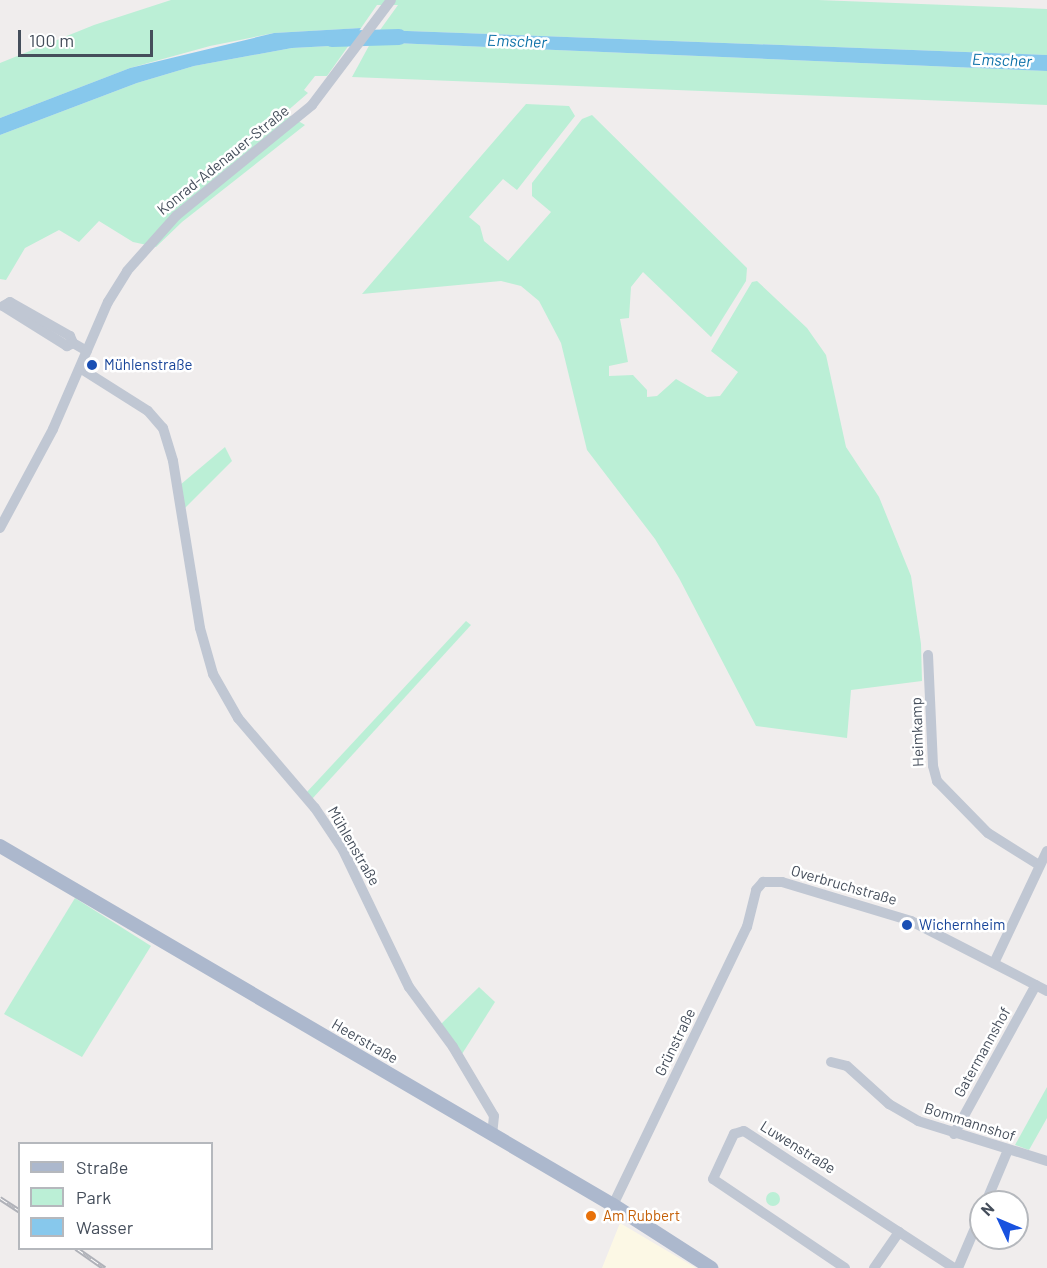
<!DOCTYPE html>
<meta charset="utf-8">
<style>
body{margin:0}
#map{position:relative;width:1047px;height:1268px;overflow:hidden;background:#f0eded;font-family:Barlow,sans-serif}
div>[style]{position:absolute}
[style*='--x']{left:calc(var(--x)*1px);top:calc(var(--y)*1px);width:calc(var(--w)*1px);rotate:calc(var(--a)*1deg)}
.commercial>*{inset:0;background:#fcf8e5}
.green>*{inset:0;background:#bbefd6}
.round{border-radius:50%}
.water>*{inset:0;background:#87c8ec}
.river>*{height:16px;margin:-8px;padding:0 8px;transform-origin:8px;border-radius:8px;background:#87c8ec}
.minor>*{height:10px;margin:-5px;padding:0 5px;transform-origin:5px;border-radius:5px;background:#c0c7d3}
.major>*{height:14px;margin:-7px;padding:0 7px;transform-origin:7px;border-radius:7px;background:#acb8cd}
.rail>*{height:5px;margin-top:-2.5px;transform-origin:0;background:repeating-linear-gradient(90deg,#fff 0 9px,#afb1b8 0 18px);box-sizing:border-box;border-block:2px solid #afb1b8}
.dots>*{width:16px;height:16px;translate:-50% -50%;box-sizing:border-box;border:3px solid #fff;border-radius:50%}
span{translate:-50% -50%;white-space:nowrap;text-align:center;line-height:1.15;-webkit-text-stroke:5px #fff;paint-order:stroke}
.street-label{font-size:15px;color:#454e5b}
.transit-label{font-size:15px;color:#164399}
.left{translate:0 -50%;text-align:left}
.food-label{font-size:15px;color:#c56008}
.water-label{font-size:16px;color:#0b70a8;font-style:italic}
.legend{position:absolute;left:18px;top:1142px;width:195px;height:108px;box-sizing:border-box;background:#fff;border:2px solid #b5b8bd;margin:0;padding:8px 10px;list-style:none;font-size:18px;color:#454e5b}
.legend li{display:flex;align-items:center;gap:12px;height:30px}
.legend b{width:30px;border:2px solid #b5b8bd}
.north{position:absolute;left:969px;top:1190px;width:60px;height:60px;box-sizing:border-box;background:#fff;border:2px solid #b5b8bd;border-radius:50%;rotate:314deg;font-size:16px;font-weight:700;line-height:24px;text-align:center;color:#454e5b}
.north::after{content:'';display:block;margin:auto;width:21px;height:27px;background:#1852df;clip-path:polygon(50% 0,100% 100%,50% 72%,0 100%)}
.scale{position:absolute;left:18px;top:30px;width:135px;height:27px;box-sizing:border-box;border:3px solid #454e5b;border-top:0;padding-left:8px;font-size:18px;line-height:21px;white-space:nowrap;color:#454e5b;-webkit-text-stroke:4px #fff;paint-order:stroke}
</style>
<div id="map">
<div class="commercial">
<div style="clip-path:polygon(620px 1223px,696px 1268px,602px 1268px)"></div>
</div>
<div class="green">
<div style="clip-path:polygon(171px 0,818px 0,1047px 9px,1047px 55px,380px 30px,398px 5px,377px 5px,361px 28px,274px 33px,210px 46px,130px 68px,0 118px,0 63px,94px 25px)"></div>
<div style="clip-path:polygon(371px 42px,1047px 71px,1047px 105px,352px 77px)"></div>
<div style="clip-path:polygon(349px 45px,327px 76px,315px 76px,304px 90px,308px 93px,285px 113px,305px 125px,182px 222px,156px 247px,133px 242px,99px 221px,79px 242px,59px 230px,25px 248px,6px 280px,0 279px,0 135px,137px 83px,194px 66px,292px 48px)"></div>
<div style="clip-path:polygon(526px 104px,569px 106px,575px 116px,517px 190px,503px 179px,469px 217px,480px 226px,484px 241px,508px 261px,551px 212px,532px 196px,532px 183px,582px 119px,592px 115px,747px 268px,746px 281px,711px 337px,643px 272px,631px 287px,629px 318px,620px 319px,628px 362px,609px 366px,609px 376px,633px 375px,647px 390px,647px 397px,657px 396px,676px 379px,707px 397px,720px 396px,738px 372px,711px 351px,752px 282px,757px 281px,807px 328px,826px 355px,846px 447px,879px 497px,911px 576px,921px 644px,922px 681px,851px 690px,847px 738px,756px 726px,679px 578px,655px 539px,587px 450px,561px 343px,539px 301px,521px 286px,501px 281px,362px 294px)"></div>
<div style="clip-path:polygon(225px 447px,232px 461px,184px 509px,180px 485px)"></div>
<div style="clip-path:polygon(466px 621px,471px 625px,312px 799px,306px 793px)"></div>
<div style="clip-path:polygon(75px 898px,151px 946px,82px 1057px,4px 1014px)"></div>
<div style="clip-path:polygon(479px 987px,495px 1002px,462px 1054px,440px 1025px)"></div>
<div style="clip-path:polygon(1047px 1087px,1047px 1118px,1029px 1150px,1015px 1145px)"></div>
<div class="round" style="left:766px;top:1192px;width:14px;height:14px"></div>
</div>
<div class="water">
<div style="clip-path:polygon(361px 28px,349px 45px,292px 48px,194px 66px,137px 83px,0 135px,0 118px,130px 68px,274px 33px)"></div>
<div style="clip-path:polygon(380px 30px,1047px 55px,1047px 71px,371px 42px)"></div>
</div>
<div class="river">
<div style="--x:332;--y:39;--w:67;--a:-1.7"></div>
</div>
<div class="minor">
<div style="--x:73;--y:343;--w:7;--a:153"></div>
<div style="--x:67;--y:346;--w:75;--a:-148"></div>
<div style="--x:3;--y:306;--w:8;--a:-30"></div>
<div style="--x:10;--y:302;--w:69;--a:29.5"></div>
<div style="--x:70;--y:336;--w:8;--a:67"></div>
<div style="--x:73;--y:343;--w:16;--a:30"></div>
<div style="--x:80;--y:368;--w:80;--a:32.3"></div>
<div style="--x:148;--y:411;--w:23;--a:49"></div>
<div style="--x:163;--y:428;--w:34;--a:73"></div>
<div style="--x:173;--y:461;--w:169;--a:80.8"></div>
<div style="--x:200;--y:628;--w:48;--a:74.2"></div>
<div style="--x:213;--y:674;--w:51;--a:60.4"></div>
<div style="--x:238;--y:718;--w:118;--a:49.5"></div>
<div style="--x:315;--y:808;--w:50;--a:56.3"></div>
<div style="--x:343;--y:850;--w:152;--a:64.3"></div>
<div style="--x:409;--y:987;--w:74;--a:53.7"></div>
<div style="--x:453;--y:1047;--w:80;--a:59.3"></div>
<div style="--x:494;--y:1116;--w:19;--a:96"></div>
<div style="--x:0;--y:528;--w:112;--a:-61.8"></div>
<div style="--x:53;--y:429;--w:138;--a:-66.6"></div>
<div style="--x:108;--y:302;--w:36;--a:-58"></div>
<div style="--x:127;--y:271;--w:74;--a:-48.3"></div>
<div style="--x:176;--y:216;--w:176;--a:-39.2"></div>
<div style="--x:312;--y:105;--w:131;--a:-53"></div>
<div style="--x:928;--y:655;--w:111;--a:87.4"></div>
<div style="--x:933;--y:766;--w:16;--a:75"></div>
<div style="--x:937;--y:781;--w:73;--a:45.6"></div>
<div style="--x:988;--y:833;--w:60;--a:32.1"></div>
<div style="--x:994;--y:963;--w:124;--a:-64.7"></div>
<div style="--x:831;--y:1062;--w:16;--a:14"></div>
<div style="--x:847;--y:1066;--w:57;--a:42.1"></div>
<div style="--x:889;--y:1104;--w:34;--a:30"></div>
<div style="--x:918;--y:1121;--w:135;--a:17.2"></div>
<div style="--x:954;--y:1134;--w:170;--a:-61.2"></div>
<div style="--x:986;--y:1202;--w:56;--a:-67.1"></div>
<div style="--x:613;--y:1205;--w:309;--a:-64.3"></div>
<div style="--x:747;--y:927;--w:38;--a:-76"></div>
<div style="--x:756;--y:890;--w:11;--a:-49"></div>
<div style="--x:763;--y:882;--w:19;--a:0"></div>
<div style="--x:782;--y:882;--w:135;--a:16.8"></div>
<div style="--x:911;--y:921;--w:153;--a:27.2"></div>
<div style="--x:845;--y:1268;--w:159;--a:-146"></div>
<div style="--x:713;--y:1179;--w:50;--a:-65"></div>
<div style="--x:734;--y:1134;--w:10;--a:-17"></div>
<div style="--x:744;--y:1131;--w:251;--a:33.1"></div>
<div style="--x:874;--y:1268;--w:44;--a:-55.2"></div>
<div style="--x:958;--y:1268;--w:59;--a:-66.9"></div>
</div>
<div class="major">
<div style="--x:0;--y:846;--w:710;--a:30.36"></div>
<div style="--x:613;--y:1205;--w:117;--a:32.7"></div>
</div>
<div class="rail">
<div style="--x:0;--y:1198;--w:24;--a:33"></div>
<div style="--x:76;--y:1248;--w:35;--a:35"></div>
</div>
<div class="dots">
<div style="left:92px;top:365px;background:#1a4fb4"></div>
<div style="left:907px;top:925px;background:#1a4fb4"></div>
<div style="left:591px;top:1216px;background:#e8710a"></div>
</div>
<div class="street-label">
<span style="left:223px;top:160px;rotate:-39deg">Konrad-Adenauer-Straße</span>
<span style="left:917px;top:732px;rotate:-92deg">Heimkamp</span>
<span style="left:354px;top:846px;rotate:60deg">Mühlenstraße</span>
<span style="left:844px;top:885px;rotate:16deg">Overbruchstraße</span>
<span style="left:365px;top:1041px;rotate:30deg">Heerstraße</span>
<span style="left:675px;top:1042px;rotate:-64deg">Grünstraße</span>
<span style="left:982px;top:1052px;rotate:-61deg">Gatermannshof</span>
<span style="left:970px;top:1122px;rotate:18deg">Bommannshof</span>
<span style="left:798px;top:1147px;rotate:32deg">Luwenstraße</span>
</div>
<div class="transit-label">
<span class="left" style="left:104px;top:365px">Mühlenstraße</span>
<span class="left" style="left:919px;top:925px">Wichernheim</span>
</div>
<div class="food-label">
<span class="left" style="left:603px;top:1216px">Am Rubbert</span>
</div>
<div class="water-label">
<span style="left:517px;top:41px;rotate:2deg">Emscher</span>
<span style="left:1002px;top:60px;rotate:2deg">Emscher</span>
</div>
<ul class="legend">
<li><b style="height:8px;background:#acb8cd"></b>Straße</li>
<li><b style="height:16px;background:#bbefd6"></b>Park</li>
<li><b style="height:16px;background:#87c8ec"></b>Wasser</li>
</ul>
<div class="north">N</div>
<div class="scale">100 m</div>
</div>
